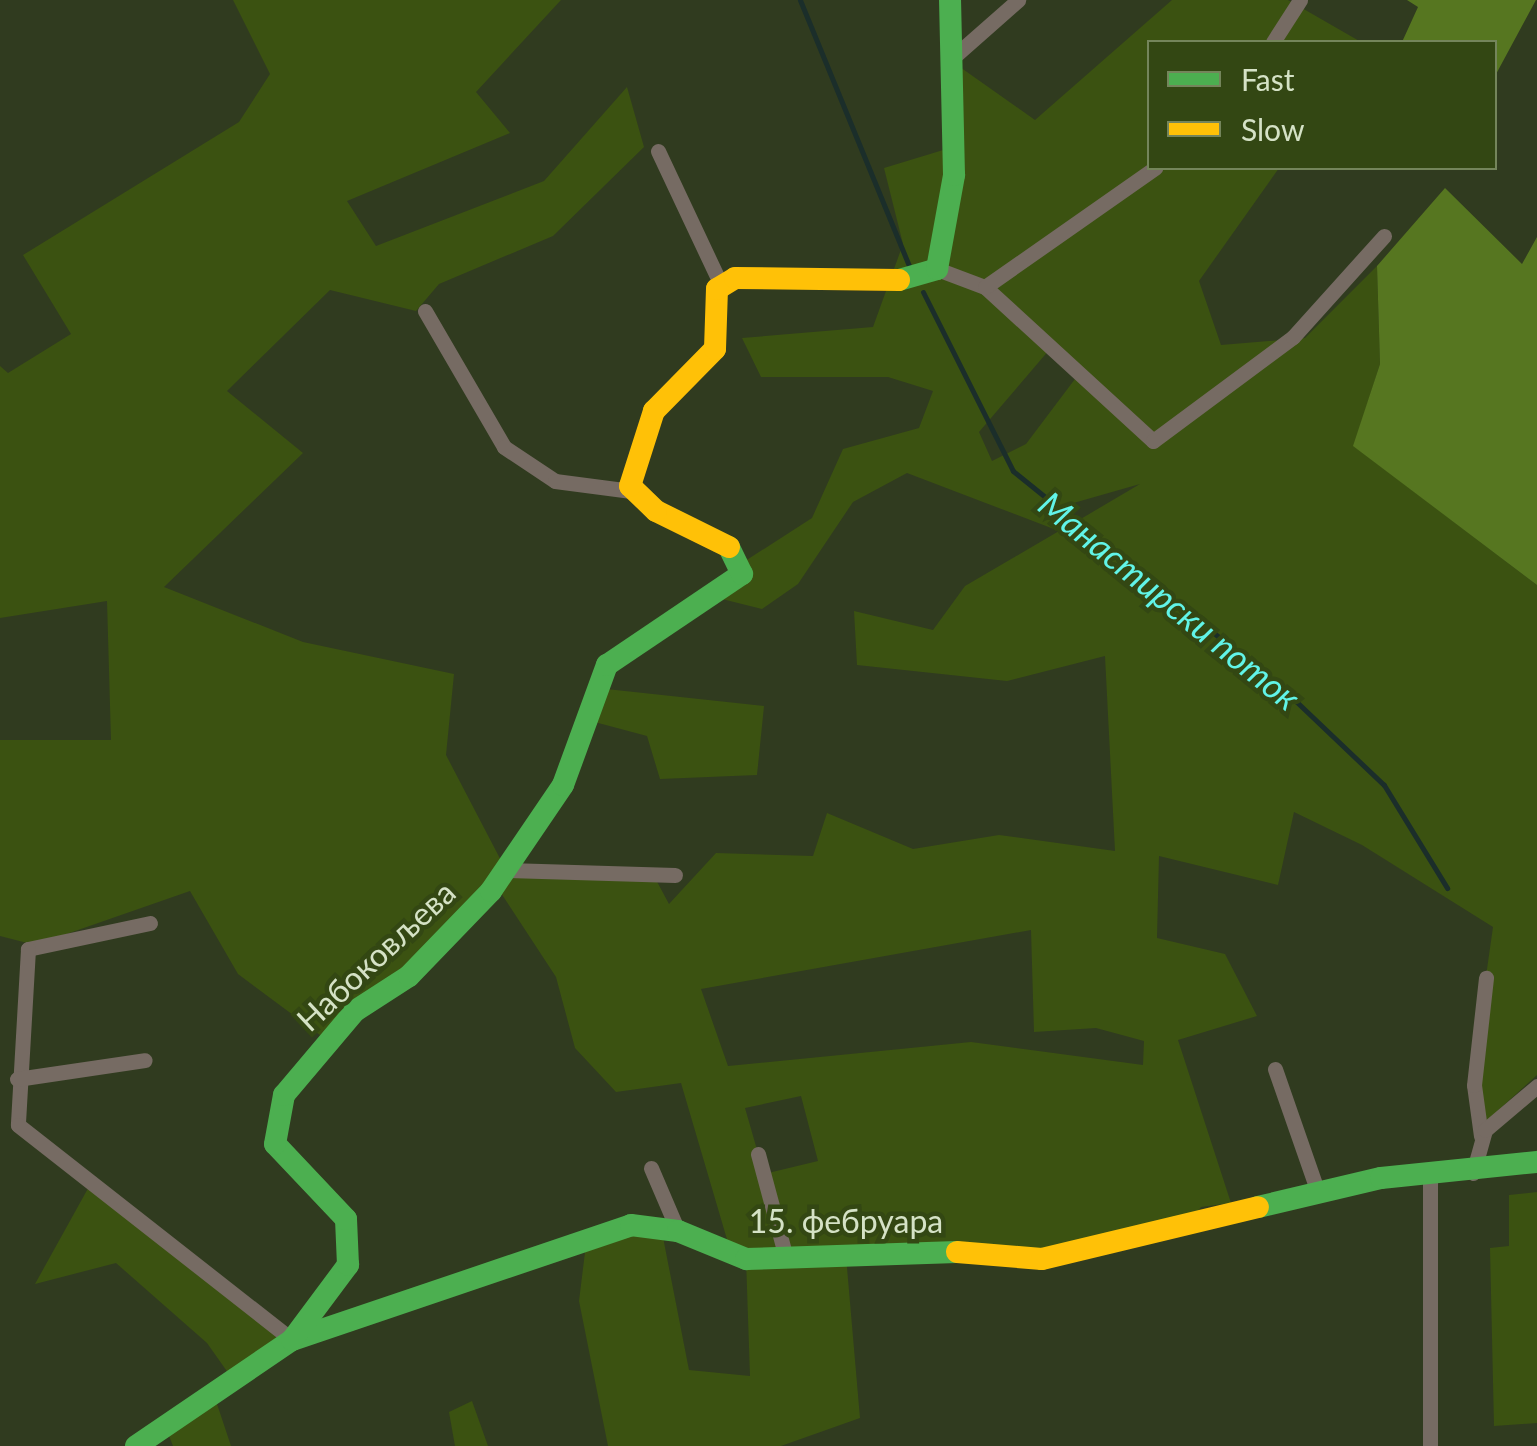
<!DOCTYPE html>
<meta charset="utf-8">
<style>
body{margin:0}
#map{position:relative;width:1537px;height:1446px;overflow:hidden;background:#303b1f;font-family:Lato,sans-serif}
div>[style]{position:absolute}
[style*='--x']{left:calc(var(--x)*1px);top:calc(var(--y)*1px);width:calc(var(--w)*1px);rotate:calc(var(--a)*1deg)}
.green>*{inset:0;background:#3b5211}
.forest>*{inset:0;background:#567620}
.stream>*{height:5px;margin:-2.5px;padding:0 2.5px;transform-origin:2.5px;border-radius:2.5px;background:#1b2e2a}
.street>*{height:15px;margin:-7.5px;padding:0 7.5px;transform-origin:7.5px;border-radius:7.5px;background:#766b63}
.fast>*{height:22px;margin:-11px;padding:0 11px;transform-origin:11px;border-radius:11px;background:#4caf50}
.slow>*{height:22px;margin:-11px;padding:0 11px;transform-origin:11px;border-radius:11px;background:#ffc107}
span{translate:-50% -50%;white-space:nowrap;text-align:center;line-height:1.15;-webkit-text-stroke:9px #334713;paint-order:stroke}
.street-label{font-size:32px;color:#d5e2c6}
.water-label{font-size:35px;color:#61f4e8;font-style:italic}
.legend{position:absolute;left:1147px;top:40px;width:350px;height:130px;box-sizing:border-box;background:#334713;border:2px solid #74855b;margin:0;padding:12px 18px;list-style:none;font-size:30px;color:#d5e2c6}
.legend li{display:flex;align-items:center;gap:20px;height:50px}
.legend b{width:50px;border:2px solid #74855b}
</style>
<div id="map">
<div class="green">
<div style="clip-path:polygon(evenodd,233px 0,561px 0,476px 92px,510px 133px,347px 201px,376px 246px,544px 181px,627px 87px,644px 147px,553px 236px,439px 284px,416px 311px,330px 290px,227px 391px,303px 453px,164px 587px,303px 642px,454px 674px,446px 755px,506px 870px,654px 876px,669px 904px,716px 853px,813px 856px,827px 813px,913px 849px,999px 835px,1115px 851px,1105px 656px,1007px 681px,857px 665px,854px 611px,933px 630px,965px 586px,1059px 531px,907px 473px,853px 502px,798px 584px,762px 609px,718px 598px,742px 563px,812px 518px,843px 449px,919px 428px,933px 391px,888px 377px,761px 377px,742px 338px,873px 327px,903px 244px,884px 168px,953px 147px,950px 60px,1035px 120px,1172px 0,1288px 0,1361px 42px,1150px 42px,1150px 168px,1279px 168px,1199px 281px,1221px 345px,1305px 338px,1377px 266px,1380px 364px,1354px 446px,1537px 585px,1537px 1075px,1483px 1124px,1471px 1081px,1493px 927px,1362px 845px,1294px 812px,1278px 885px,1159px 856px,1157px 938px,1225px 954px,1257px 1016px,1178px 1040px,1231px 1203px,1201px 1207px,1183px 1231px,1101px 1251px,846px 1256px,860px 1418px,781px 1446px,608px 1446px,579px 1301px,587px 1236px,661px 1227px,689px 1370px,750px 1376px,746px 1259px,731px 1253px,681px 1083px,616px 1092px,575px 1048px,556px 977px,495px 884px,328px 1041px,238px 974px,190px 891px,35px 945px,0 936px,0 740px,111px 740px,107px 601px,0 618px,0 366px,8px 373px,71px 334px,23px 255px,239px 122px,270px 74px,233px 0,1050px 349px,1078px 375px,1026px 444px,992px 461px,979px 432px,1050px 349px,233px 0,1140px 484px,1062px 530px,1061px 529px,1070px 504px,1140px 484px,233px 0,1031px 930px,1034px 1032px,1096px 1028px,1144px 1041px,1143px 1065px,971px 1042px,728px 1066px,701px 989px,1031px 930px,233px 0,801px 1096px,818px 1161px,764px 1174px,745px 1108px,801px 1096px)"></div>
<div style="clip-path:polygon(597px 688px,764px 706px,757px 775px,660px 779px,647px 736px,587px 720px)"></div>
<div style="clip-path:polygon(91px 1183px,292px 1340px,231px 1377px,207px 1343px,116px 1263px,35px 1284px)"></div>
<div style="clip-path:polygon(1537px 1192px,1537px 1423px,1494px 1426px,1490px 1248px,1509px 1246px,1509px 1195px)"></div>
<div style="clip-path:polygon(212px 1389px,231px 1446px,173px 1446px,164px 1423px)"></div>
<div style="clip-path:polygon(472px 1401px,488px 1446px,455px 1446px,449px 1412px)"></div>
</div>
<div class="forest">
<div style="clip-path:polygon(1407px 0,1536px 0,1495px 76px,1494px 42px,1402px 42px,1418px 7px)"></div>
<div style="clip-path:polygon(1445px 188px,1522px 264px,1537px 237px,1537px 585px,1353px 446px,1380px 364px,1377px 266px)"></div>
</div>
<div class="stream">
<div style="--x:800;--y:0;--w:290;--a:67.7"></div>
<div style="--x:923;--y:292;--w:200;--a:63.3"></div>
<div style="--x:1013;--y:471;--w:344;--a:38.9"></div>
<div style="--x:1281;--y:687;--w:142;--a:43.6"></div>
<div style="--x:1384;--y:785;--w:121;--a:58.5"></div>
</div>
<div class="street">
<div style="--x:1273;--y:42;--w:50;--a:-57.3"></div>
<div style="--x:950;--y:60;--w:91;--a:-41.4"></div>
<div style="--x:658;--y:151;--w:148;--a:64.8"></div>
<div style="--x:937;--y:269;--w:51;--a:20.6"></div>
<div style="--x:985;--y:287;--w:228;--a:42.5"></div>
<div style="--x:1153;--y:441;--w:174;--a:-36.6"></div>
<div style="--x:1293;--y:337;--w:136;--a:-48"></div>
<div style="--x:985;--y:287;--w:208;--a:-35"></div>
<div style="--x:425;--y:311;--w:157;--a:59.8"></div>
<div style="--x:504;--y:447;--w:61;--a:33.7"></div>
<div style="--x:555;--y:481;--w:77;--a:7.5"></div>
<div style="--x:506;--y:870;--w:169;--a:1.7"></div>
<div style="--x:150;--y:923;--w:125;--a:168"></div>
<div style="--x:28;--y:949;--w:176;--a:93.3"></div>
<div style="--x:18;--y:1125;--w:348;--a:38.1"></div>
<div style="--x:1275;--y:1069;--w:133;--a:70.8"></div>
<div style="--x:17;--y:1079;--w:129;--a:-8.4"></div>
<div style="--x:1481;--y:1136;--w:51;--a:-97.8"></div>
<div style="--x:1474;--y:1085;--w:108;--a:-83.6"></div>
<div style="--x:758;--y:1154;--w:108;--a:74.9"></div>
<div style="--x:651;--y:1168;--w:69;--a:66.8"></div>
<div style="--x:1473;--y:1173;--w:45;--a:-74.4"></div>
<div style="--x:1485;--y:1130;--w:68;--a:-40.2"></div>
<div style="--x:1430;--y:1176;--w:270;--a:90"></div>
</div>
<div class="fast">
<div style="--x:899;--y:280;--w:40;--a:-16"></div>
<div style="--x:937;--y:269;--w:96;--a:-79.7"></div>
<div style="--x:954;--y:175;--w:175;--a:-91.3"></div>
<div style="--x:1258;--y:1207;--w:126;--a:-13.3"></div>
<div style="--x:1381;--y:1178;--w:157;--a:-5.9"></div>
<div style="--x:292;--y:1340;--w:358;--a:-18.7"></div>
<div style="--x:631;--y:1225;--w:47;--a:7.3"></div>
<div style="--x:678;--y:1231;--w:74;--a:22.4"></div>
<div style="--x:746;--y:1259;--w:211;--a:-1.9"></div>
<div style="--x:136;--y:1446;--w:189;--a:-34.2"></div>
<div style="--x:292;--y:1340;--w:94;--a:-53.3"></div>
<div style="--x:348;--y:1265;--w:46;--a:-92.5"></div>
<div style="--x:346;--y:1219;--w:103;--a:-133.4"></div>
<div style="--x:275;--y:1144;--w:50;--a:-79.6"></div>
<div style="--x:284;--y:1095;--w:110;--a:-49.8"></div>
<div style="--x:355;--y:1011;--w:64;--a:-32.9"></div>
<div style="--x:409;--y:976;--w:118;--a:-46"></div>
<div style="--x:491;--y:891;--w:128;--a:-55.8"></div>
<div style="--x:563;--y:785;--w:128;--a:-69.9"></div>
<div style="--x:607;--y:665;--w:163;--a:-34"></div>
<div style="--x:742;--y:574;--w:30;--a:-116"></div>
</div>
<div class="slow">
<div style="--x:729;--y:547;--w:81;--a:-153.7"></div>
<div style="--x:656;--y:511;--w:36;--a:-136"></div>
<div style="--x:630;--y:486;--w:79;--a:-72.3"></div>
<div style="--x:654;--y:411;--w:87;--a:-45.5"></div>
<div style="--x:715;--y:349;--w:60;--a:-88.1"></div>
<div style="--x:717;--y:289;--w:21;--a:-31"></div>
<div style="--x:735;--y:278;--w:164;--a:0.7"></div>
<div style="--x:957;--y:1252;--w:85;--a:4.7"></div>
<div style="--x:1042;--y:1259;--w:222;--a:-13.5"></div>
</div>
<div class="street-label">
<span style="left:376px;top:956px;rotate:-43deg">Набоковљева</span>
<span style="left:846px;top:1221px">15. фебруара</span>
</div>
<div class="water-label">
<span style="left:1170px;top:600px;rotate:39deg">Манастирски поток</span>
</div>
<ul class="legend">
<li><b style="height:12px;background:#4caf50"></b>Fast</li>
<li><b style="height:12px;background:#ffc107"></b>Slow</li>
</ul>
</div>
